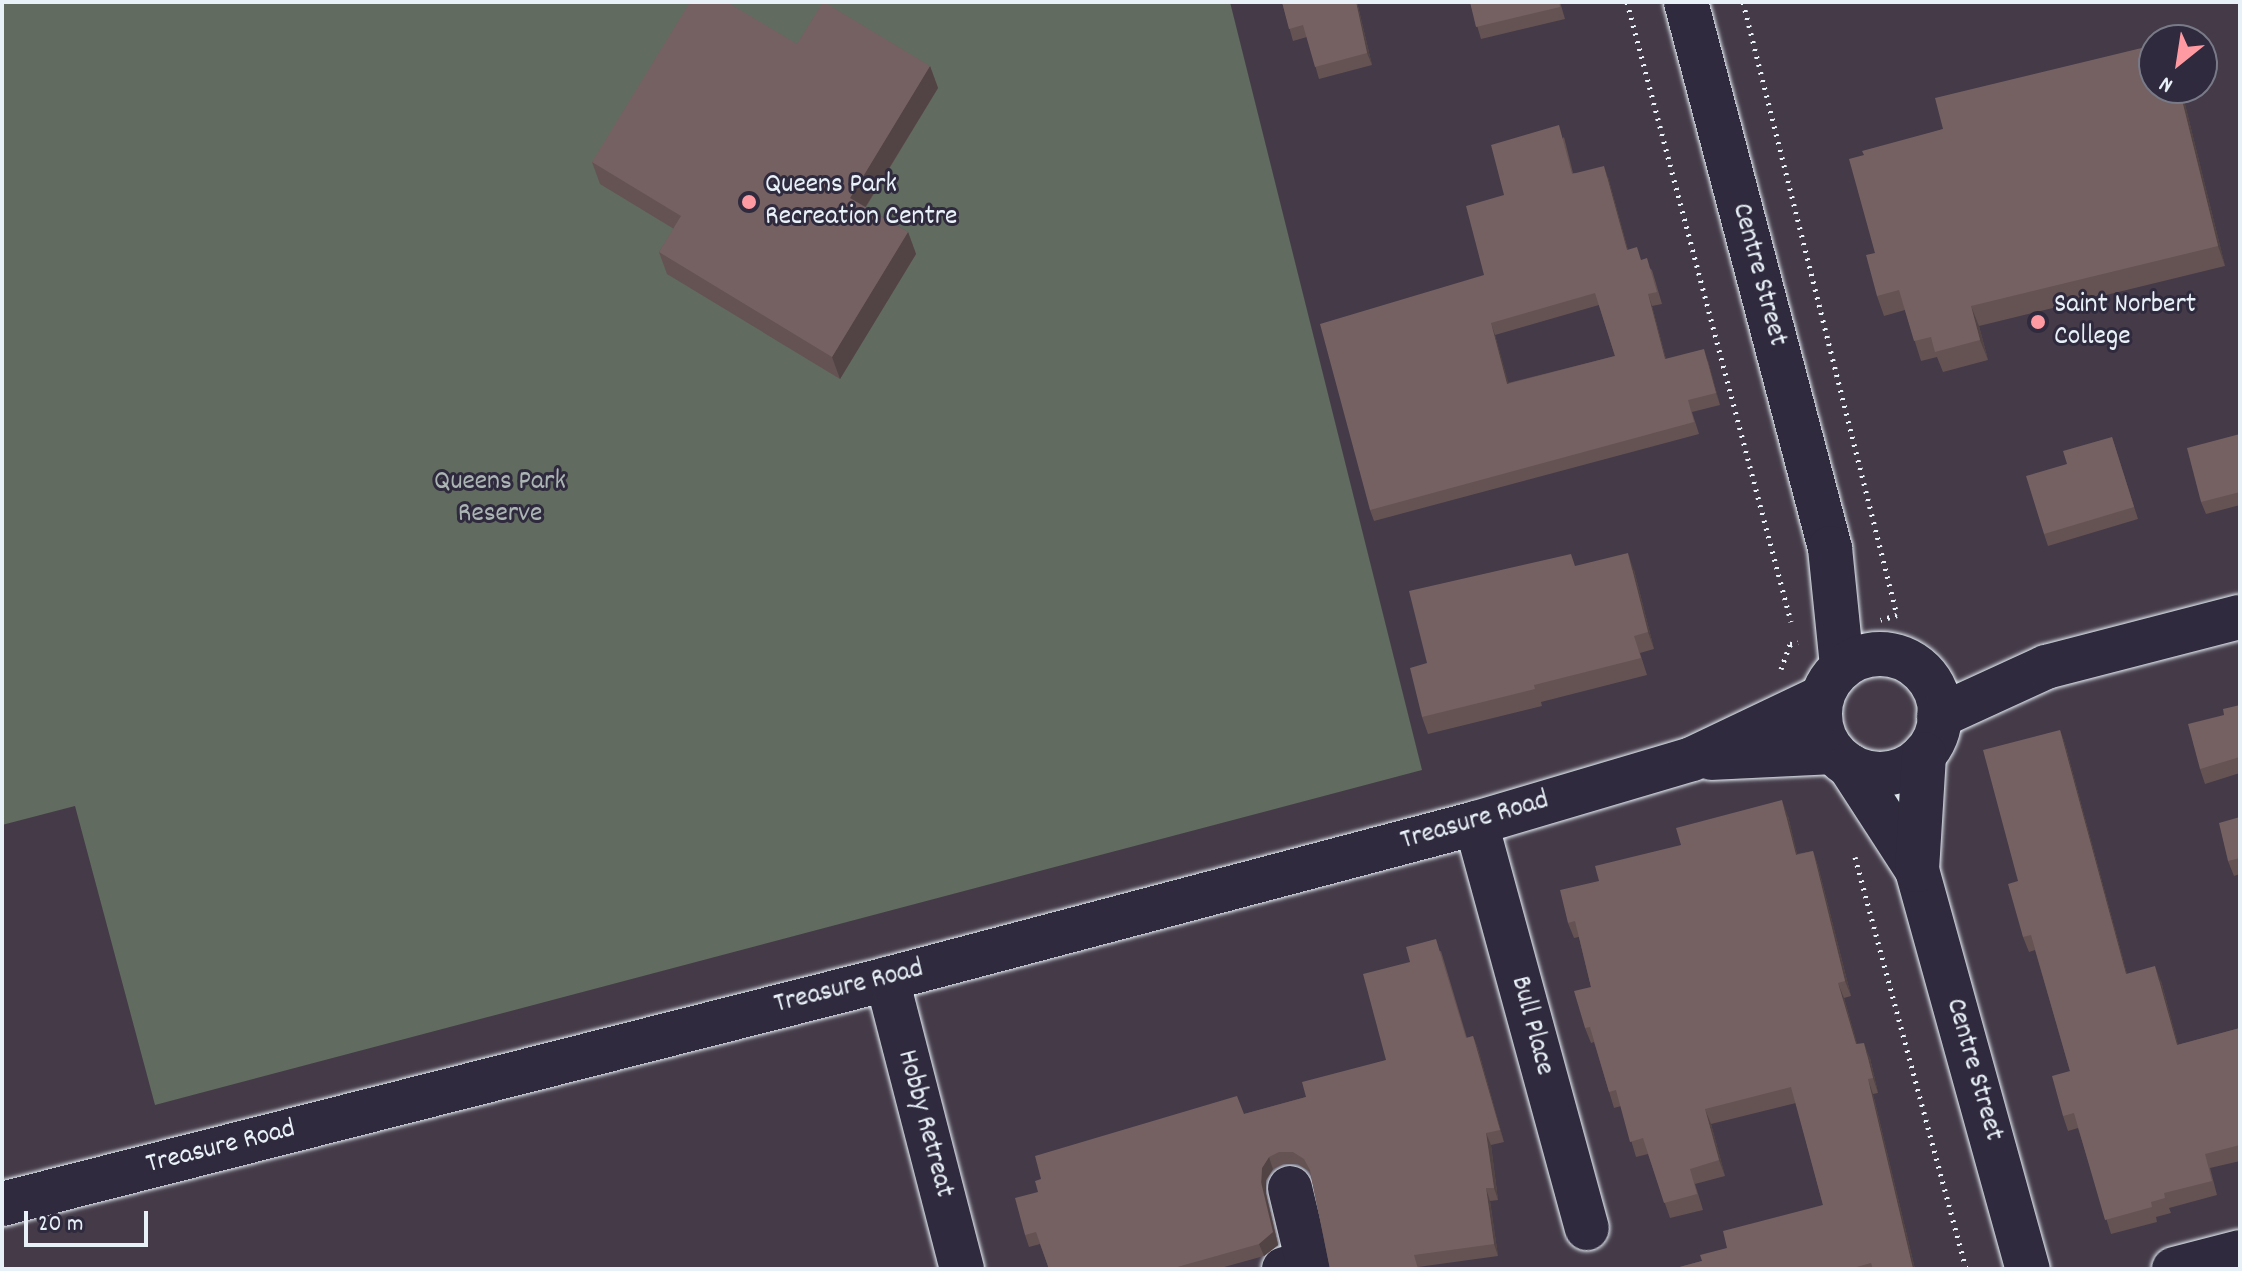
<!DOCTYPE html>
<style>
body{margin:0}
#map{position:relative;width:2242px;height:1271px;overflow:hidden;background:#443a48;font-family:Dekko,sans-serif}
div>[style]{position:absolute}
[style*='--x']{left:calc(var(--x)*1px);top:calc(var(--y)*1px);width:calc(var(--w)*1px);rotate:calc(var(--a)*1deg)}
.green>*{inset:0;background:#616b5f}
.path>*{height:5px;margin-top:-2.5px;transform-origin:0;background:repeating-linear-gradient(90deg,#e8f1f8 0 2px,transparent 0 8px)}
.roads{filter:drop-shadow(0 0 2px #e8f1f8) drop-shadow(0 0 2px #e8f1f8)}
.minor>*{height:44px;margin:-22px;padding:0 22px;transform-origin:22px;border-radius:22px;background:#2f2a3d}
.minor>.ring{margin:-22px;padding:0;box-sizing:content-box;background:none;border:44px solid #2f2a3d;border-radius:50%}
.wall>*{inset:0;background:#655354}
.shaded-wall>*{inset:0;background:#524445}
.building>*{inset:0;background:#756162}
.dots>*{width:22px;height:22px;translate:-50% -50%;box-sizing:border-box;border:4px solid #2f2a3d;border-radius:50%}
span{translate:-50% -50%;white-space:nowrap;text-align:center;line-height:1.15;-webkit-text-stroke:6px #2f2a3d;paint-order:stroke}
.poi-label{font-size:28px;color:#e8f1f8}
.left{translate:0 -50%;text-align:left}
.street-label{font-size:28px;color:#e8f1f8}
.park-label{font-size:28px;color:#abb5b3}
.frame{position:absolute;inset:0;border:4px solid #e8f1f8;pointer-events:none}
.north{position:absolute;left:2138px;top:24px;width:80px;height:80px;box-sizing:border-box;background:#2f2a3d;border:2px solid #797a88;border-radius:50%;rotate:210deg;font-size:22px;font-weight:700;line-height:32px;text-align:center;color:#e8f1f8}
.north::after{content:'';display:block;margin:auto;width:28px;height:36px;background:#ff9aa2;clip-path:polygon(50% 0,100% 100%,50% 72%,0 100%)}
.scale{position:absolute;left:24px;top:1211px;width:124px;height:36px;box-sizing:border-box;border:4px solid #e8f1f8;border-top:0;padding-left:10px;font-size:24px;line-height:28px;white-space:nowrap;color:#e8f1f8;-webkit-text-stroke:6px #2f2a3d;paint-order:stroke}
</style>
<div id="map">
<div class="green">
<div style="clip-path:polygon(2px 2px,1230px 2px,1422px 770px,155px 1105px,75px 806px,2px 825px)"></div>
</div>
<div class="path">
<div style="--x:1627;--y:2;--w:641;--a:75.18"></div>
<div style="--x:1743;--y:2;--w:632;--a:75.9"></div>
<div style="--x:1897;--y:615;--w:17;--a:163"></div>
<div style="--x:1781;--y:669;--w:27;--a:-70"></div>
<div style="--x:1790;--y:644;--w:8;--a:-14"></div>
<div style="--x:1855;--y:857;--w:427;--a:74.9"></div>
</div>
<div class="roads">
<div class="minor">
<div style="--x:1686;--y:2;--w:565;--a:75.23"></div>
<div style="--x:1830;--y:548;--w:120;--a:84.2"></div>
<div class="ring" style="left:1820px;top:654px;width:76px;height:76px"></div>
<div style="--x:1939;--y:716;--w:118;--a:-24.6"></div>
<div style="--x:2046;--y:667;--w:200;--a:-14.5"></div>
<div style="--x:1711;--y:758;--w:122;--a:-2.8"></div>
<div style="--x:1849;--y:765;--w:125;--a:57.1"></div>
<div style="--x:1917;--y:870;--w:414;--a:74.5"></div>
<div style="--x:1476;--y:823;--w:420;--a:74.7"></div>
<div style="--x:1917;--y:870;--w:116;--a:-86.5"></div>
<div style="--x:887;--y:979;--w:300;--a:75.5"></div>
<div style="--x:2;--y:1204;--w:913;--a:-14.26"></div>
<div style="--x:887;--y:979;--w:609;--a:-14.83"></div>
<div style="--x:1476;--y:823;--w:225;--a:-16.5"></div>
<div style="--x:1692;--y:759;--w:144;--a:-25.5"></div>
<div style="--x:1284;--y:1269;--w:25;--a:-14"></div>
<div style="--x:1308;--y:1263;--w:77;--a:-103.5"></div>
<div style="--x:2174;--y:1269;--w:68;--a:-14.4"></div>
</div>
</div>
<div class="wall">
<div style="clip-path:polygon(1282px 2px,1357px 2px,1372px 65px,1319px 79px,1307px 37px,1293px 41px)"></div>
<div style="clip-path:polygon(1470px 2px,1560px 2px,1565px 19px,1481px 39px)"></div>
<div style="clip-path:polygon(797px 44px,930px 66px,938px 88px,866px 207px,908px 232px,916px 254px,840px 379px,667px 274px,659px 252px,674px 229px,600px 184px,592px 162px)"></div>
<div style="clip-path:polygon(2181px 88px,2225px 266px,1979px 326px,1988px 360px,1943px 372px,1937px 357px,1921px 361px,1905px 310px,1884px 316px,1877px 296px,1875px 253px,1864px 155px,1943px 129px)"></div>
<div style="clip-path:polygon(evenodd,1564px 137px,1573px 173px,1608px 177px,1628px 250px,1652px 270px,1662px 304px,1652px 306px,1666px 359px,1708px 361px,1720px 405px,1692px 412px,1699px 434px,1374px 521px,1370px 510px,1484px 275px,1504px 195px,1564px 137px,1599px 305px,1615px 356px,1508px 383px,1495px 335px,1599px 305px)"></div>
<div style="clip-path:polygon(2240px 434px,2240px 505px,2206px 514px,2201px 502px)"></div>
<div style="clip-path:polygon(2112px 437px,2138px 519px,2048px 546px,2044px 534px,2067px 464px)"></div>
<div style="clip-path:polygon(1576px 566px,1634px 570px,1654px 649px,1640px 653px,1647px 675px,1541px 702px,1542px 706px,1428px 734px,1422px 717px,1427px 663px)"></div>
<div style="clip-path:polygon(2240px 705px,2240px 773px,2205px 784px,2200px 769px,2224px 715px)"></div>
<div style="clip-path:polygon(2060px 730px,2065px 744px,2127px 974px,2161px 981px,2178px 1045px,2240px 1028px,2240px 1161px,2210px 1168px,2217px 1195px,2169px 1208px,2171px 1213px,2156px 1217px,2157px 1222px,2111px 1234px,2078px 1128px,2068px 1131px,2063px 1116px,2070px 1071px,2035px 950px,2029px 952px,2023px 937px,2018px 881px)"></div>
<div style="clip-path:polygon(1788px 816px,1797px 854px,1813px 851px,1818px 866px,1851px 996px,1844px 998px,1857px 1044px,1870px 1058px,1878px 1093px,1873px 1094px,1915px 1269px,1672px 1269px,1702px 1261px,1727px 1248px,1823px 1205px,1796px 1103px,1711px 1124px,1725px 1176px,1695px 1184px,1703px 1210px,1670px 1218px,1648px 1154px,1636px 1157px,1621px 1106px,1614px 1108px,1594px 1042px,1591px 1043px,1585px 1028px,1591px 987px,1579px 937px,1574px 938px,1568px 923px,1681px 845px)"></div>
<div style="clip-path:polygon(2240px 817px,2240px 874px,2234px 876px,2228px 861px)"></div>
<div style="clip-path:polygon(1441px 951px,1467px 1038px,1473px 1036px,1478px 1049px,1504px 1142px,1491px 1145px,1498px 1200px,1490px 1201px,1498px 1256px,1418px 1267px,1419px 1269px,1330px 1269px,1311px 1176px,1309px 1171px,1298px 1164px,1283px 1164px,1273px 1169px,1266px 1180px,1266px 1194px,1278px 1245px,1264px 1256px,1217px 1269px,1049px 1269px,1040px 1244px,1029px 1247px,1025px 1235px,1038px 1192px,1244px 1114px,1306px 1097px,1386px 1060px,1410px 962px)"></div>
</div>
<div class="shaded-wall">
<div style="clip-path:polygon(1356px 2px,1357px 2px,1372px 65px,1367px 53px)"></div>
<div style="clip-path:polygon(930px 66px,938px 88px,858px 219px,850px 198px)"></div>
<div style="clip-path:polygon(2179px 88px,2181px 88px,2225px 266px,2218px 246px)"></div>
<div style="clip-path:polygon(1604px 166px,1608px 177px,1631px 262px,1627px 250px)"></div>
<div style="clip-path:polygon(908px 232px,916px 254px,840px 379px,832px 357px)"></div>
<div style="clip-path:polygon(1648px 294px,1652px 306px,1669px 371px,1665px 359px)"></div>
<div style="clip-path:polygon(1971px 306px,1979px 326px,1988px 360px,1980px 340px)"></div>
<div style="clip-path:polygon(1491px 323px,1495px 335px,1512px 395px,1507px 384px)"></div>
<div style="clip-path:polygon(1704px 349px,1708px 361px,1720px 405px,1716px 393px)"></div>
<div style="clip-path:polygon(1628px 553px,1634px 570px,1654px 649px,1648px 632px)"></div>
<div style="clip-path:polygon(2060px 730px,2065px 744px,2131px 989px,2126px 974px)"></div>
<div style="clip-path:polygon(1782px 800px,1788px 816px,1801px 870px,1796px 855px)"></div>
<div style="clip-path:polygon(1813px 851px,1818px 866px,1851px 996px,1845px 981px)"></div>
<div style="clip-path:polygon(2155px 966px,2161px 981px,2182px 1059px,2177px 1045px)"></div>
<div style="clip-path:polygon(1838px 983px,1844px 998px,1862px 1060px,1856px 1044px)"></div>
<div style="clip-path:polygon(1473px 1036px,1478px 1049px,1504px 1142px,1500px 1130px)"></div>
<div style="clip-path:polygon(1864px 1043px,1870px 1058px,1878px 1093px,1873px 1078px)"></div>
<div style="clip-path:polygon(1868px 1079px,1873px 1094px,1915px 1269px,1913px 1269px)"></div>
<div style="clip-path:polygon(1705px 1109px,1711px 1124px,1725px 1176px,1719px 1160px)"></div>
<div style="clip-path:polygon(1486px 1133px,1491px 1145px,1498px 1200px,1494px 1188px)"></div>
<div style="clip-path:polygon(1269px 1157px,1273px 1169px,1266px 1180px,1266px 1194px,1278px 1245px,1264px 1256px,1259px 1244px,1262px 1168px)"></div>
<div style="clip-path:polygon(1486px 1188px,1490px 1201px,1498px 1256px,1494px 1244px)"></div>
</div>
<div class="building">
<div style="clip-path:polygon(690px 2px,727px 2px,797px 44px,823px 2px,824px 2px,930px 66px,850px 198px,908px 232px,832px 357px,659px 252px,681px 216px,592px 162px)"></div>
<div style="clip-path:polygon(1282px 2px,1356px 2px,1367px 53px,1315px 67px,1303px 25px,1289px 29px)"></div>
<div style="clip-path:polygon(1470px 2px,1559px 2px,1560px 7px,1476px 27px)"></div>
<div style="clip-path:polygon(2154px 45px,2154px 88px,2179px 88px,2218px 246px,1971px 306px,1980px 340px,1935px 352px,1931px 337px,1914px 341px,1899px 290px,1877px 296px,1866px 255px,1875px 253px,1849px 159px,1864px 155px,1862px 151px,1943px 129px,1935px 98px)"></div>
<div style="clip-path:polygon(evenodd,1559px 125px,1572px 174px,1604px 166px,1627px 250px,1637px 247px,1641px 260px,1647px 258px,1657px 292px,1648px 294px,1665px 359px,1704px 349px,1716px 393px,1688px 400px,1694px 422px,1370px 510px,1320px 324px,1484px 275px,1466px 206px,1504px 195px,1491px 145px,1559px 125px,1595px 293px,1615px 356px,1507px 384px,1491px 323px,1595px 293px)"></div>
<div style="clip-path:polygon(2240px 434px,2240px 492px,2201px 502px,2187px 448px)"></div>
<div style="clip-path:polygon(2112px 437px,2134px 507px,2044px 534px,2026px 476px,2067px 464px,2063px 451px)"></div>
<div style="clip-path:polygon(1628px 553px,1648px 632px,1634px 636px,1641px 658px,1534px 685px,1535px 689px,1422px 717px,1410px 668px,1427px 663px,1409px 591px,1571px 554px,1575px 566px)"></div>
<div style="clip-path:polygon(2240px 705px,2240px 757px,2200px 769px,2188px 724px,2224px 715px,2223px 709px)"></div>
<div style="clip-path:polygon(2060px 730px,2126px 974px,2155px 966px,2177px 1045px,2240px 1028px,2240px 1145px,2205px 1154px,2212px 1181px,2164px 1193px,2165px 1198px,2151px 1202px,2152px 1207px,2105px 1220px,2074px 1113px,2063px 1116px,2052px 1076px,2070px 1071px,2031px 935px,2023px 937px,2008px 884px,2018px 881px,1983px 750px)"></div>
<div style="clip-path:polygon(1782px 800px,1796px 855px,1813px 851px,1845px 981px,1838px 983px,1856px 1044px,1864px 1043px,1873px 1078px,1868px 1079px,1913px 1269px,1873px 1269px,1871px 1263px,1849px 1269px,1672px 1269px,1702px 1261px,1700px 1255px,1727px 1248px,1723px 1231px,1823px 1205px,1791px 1087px,1705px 1109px,1719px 1160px,1690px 1169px,1697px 1194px,1664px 1203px,1643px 1138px,1630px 1142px,1616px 1090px,1609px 1092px,1590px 1027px,1585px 1028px,1574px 991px,1591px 987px,1575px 921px,1568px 923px,1560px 890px,1599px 881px,1595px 866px,1681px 845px,1676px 828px)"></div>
<div style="clip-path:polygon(2240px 817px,2240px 858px,2228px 861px,2219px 823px)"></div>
<div style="clip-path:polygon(1436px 939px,1466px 1038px,1473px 1036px,1500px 1130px,1486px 1133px,1494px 1188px,1486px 1188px,1494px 1244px,1414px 1255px,1418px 1269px,1330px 1269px,1310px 1170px,1304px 1159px,1293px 1152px,1279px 1152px,1269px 1157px,1262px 1168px,1261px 1182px,1273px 1232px,1259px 1244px,1170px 1269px,1049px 1269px,1036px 1232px,1025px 1235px,1015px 1198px,1038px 1192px,1035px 1181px,1041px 1179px,1035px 1156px,1237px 1096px,1244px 1114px,1306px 1097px,1302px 1082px,1386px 1060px,1363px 974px,1410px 962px,1406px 947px)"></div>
</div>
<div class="dots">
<div style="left:749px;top:202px;background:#ff9aa2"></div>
<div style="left:2038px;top:322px;background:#ff9aa2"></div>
</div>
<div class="poi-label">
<span class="left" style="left:765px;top:202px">Queens Park<br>Recreation Centre</span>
<span class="left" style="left:2054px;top:322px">Saint Norbert<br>College</span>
</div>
<div class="street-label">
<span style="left:1758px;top:275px;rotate:75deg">Centre Street</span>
<span style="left:1475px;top:822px;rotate:-16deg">Treasure Road</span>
<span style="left:849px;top:988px;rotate:-14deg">Treasure Road</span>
<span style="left:1531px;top:1026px;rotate:75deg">Bull Place</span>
<span style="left:1973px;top:1070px;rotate:74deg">Centre Street</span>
<span style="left:924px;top:1124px;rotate:75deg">Hobby Retreat</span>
<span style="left:221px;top:1148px;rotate:-14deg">Treasure Road</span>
</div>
<div class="park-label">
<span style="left:500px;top:499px">Queens Park<br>Reserve</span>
</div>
<div class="frame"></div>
<div class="north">N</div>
<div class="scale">20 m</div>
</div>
